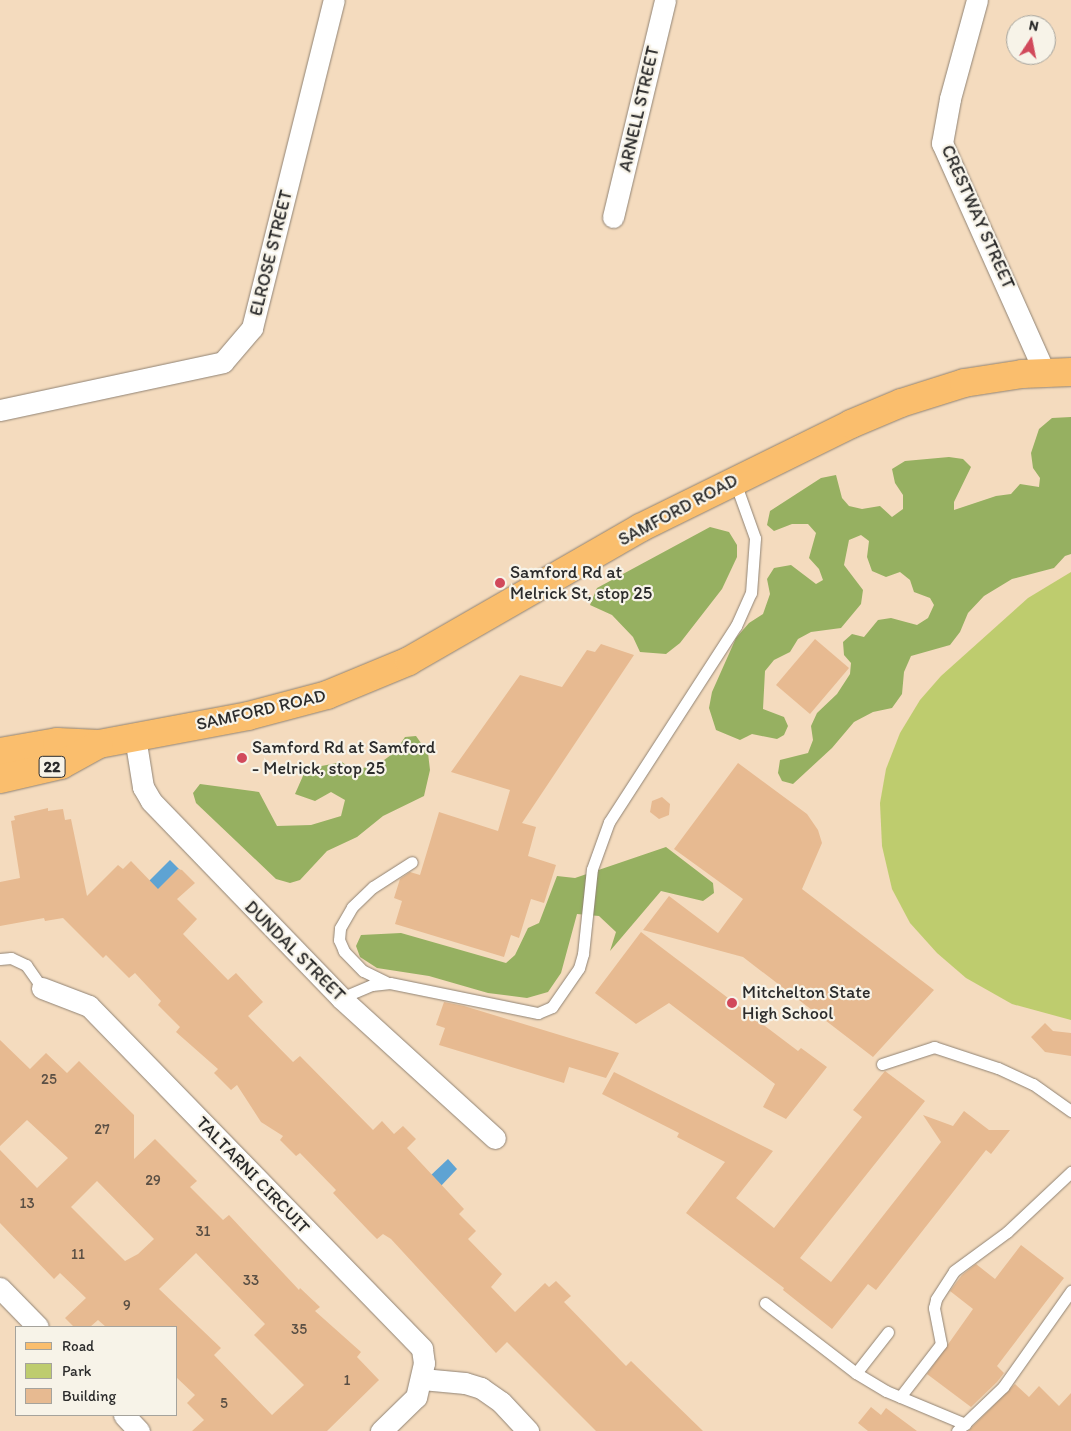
<!DOCTYPE html>
<style>
body{margin:0}
#map{position:relative;width:1071px;height:1431px;overflow:hidden;background:#f4dbbe;font-family:Itim,sans-serif}
div>[style]{position:absolute}
[style*='--x']{left:calc(var(--x)*1px);top:calc(var(--y)*1px);width:calc(var(--w)*1px);rotate:calc(var(--a)*1deg)}
.green>*{inset:0;background:#becc6e}
.forest>*{inset:0;background:#96b061}
.water>*{inset:0;background:#5ea3d3}
.building>*{inset:0;background:#e7ba91}
.roads{filter:drop-shadow(0 0 1px #908374) drop-shadow(0 0 1px #908374)}
.service>*{height:11px;margin:-5.5px;padding:0 5.5px;transform-origin:5.5px;border-radius:5.5px;background:#fff}
.minor>*{height:21px;margin:-10.5px;padding:0 10.5px;transform-origin:10.5px;border-radius:10.5px;background:#fff}
.primary>*{height:28px;margin:-14px;padding:0 14px;transform-origin:14px;border-radius:14px;background:#fabe6d}
.dots>*{width:14px;height:14px;translate:-50% -50%;box-sizing:border-box;border:2px solid #f7f3e8;border-radius:50%}
span{translate:-50% -50%;white-space:nowrap;text-align:center;line-height:1.15;-webkit-text-stroke:4.5px #f7f3e8;paint-order:stroke}
.number-label{font-size:15px;color:#5a4f44}
.number-label span{-webkit-text-stroke-width:0}
.shield-label span{padding:1px 4px;background:#f7f3e8;border:1px solid;border-radius:4px;-webkit-text-stroke-width:0}
.shield-label{font-size:16px;color:#2b2b2b;font-weight:700}
.street-label{font-size:18px;color:#2b2b2b}
.poi-label{font-size:18px;color:#2b2b2b}
.left{translate:0 -50%;text-align:left}
.legend{position:absolute;left:15px;top:1326px;width:162px;height:90px;box-sizing:border-box;background:#f7f3e8;border:1px solid #a5a39c;margin:0;padding:6px 9px;list-style:none;font-size:15px;color:#2b2b2b}
.legend li{display:flex;align-items:center;gap:10px;height:25px}
.legend b{width:25px;border:1px solid #a5a39c}
.north{position:absolute;left:1006px;top:15px;width:50px;height:50px;box-sizing:border-box;background:#f7f3e8;border:1px solid #a5a39c;border-radius:50%;rotate:11deg;font-size:14px;font-weight:700;line-height:20px;text-align:center;color:#2b2b2b}
.north::after{content:'';display:block;margin:auto;width:18px;height:22px;background:#d1495b;clip-path:polygon(50% 0,100% 100%,50% 72%,0 100%)}
</style>
<div id="map">
<div class="green">
<div style="clip-path:polygon(1071px 572px,1071px 1020px,1012px 1004px,966px 978px,937px 953px,910px 923px,892px 889px,882px 846px,880px 803px,886px 769px,900px 733px,920px 700px,941px 676px,1028px 598px)"></div>
</div>
<div class="forest">
<div style="clip-path:polygon(1071px 417px,1071px 554px,1065px 556px,1054px 568px,1012px 579px,984px 596px,968px 613px,960px 632px,950px 645px,911px 656px,904px 672px,902px 694px,892px 708px,873px 712px,854px 722px,832px 748px,793px 784px,782px 781px,778px 773px,780px 760px,808px 753px,813px 740px,811px 726px,817px 713px,837px 694px,850px 674px,851px 663px,844px 655px,843px 642px,852px 634px,864px 637px,878px 620px,891px 618px,917px 625px,928px 618px,934px 605px,930px 598px,914px 592px,910px 580px,900px 572px,886px 577px,872px 571px,867px 557px,869px 541px,861px 535px,849px 540px,844px 565px,863px 590px,861px 604px,841px 628px,811px 632px,798px 639px,790px 652px,774px 660px,765px 671px,763px 709px,784px 717px,788px 726px,784px 735px,777px 739px,752px 734px,740px 740px,716px 730px,709px 708px,712px 692px,736px 638px,749px 623px,763px 614px,770px 594px,767px 579px,774px 568px,791px 565px,816px 584px,823px 580px,819px 569px,809px 558px,816px 533px,808px 524px,792px 524px,774px 531px,767px 525px,770px 511px,821px 478px,836px 475px,842px 498px,849px 506px,862px 509px,880px 506px,892px 517px,903px 509px,903px 495px,895px 483px,892px 469px,905px 461px,949px 457px,963px 459px,971px 467px,954px 502px,954px 510px,996px 496px,1011px 494px,1020px 484px,1039px 487px,1040px 478px,1033px 468px,1031px 453px,1039px 429px,1052px 418px)"></div>
<div style="clip-path:polygon(710px 527px,729px 532px,737px 545px,737px 557px,722px 589px,680px 643px,666px 654px,640px 652px,633px 637px,612px 615px,590px 605px,597px 588px)"></div>
<div style="clip-path:polygon(416px 736px,428px 753px,430px 770px,424px 796px,383px 816px,357px 837px,327px 851px,300px 880px,290px 883px,276px 879px,196px 803px,193px 793px,200px 784px,259px 792px,277px 826px,311px 825px,341px 816px,345px 800px,331px 792px,315px 801px,295px 794px,306px 769px,342px 762px,353px 771px,380px 763px,395px 752px,405px 737px)"></div>
<div style="clip-path:polygon(666px 847px,713px 883px,714px 893px,703px 901px,661px 891px,610px 951px,616px 932px,599px 916px,577px 914px,561px 973px,548px 992px,527px 998px,488px 993px,429px 976px,377px 968px,360px 957px,356px 946px,361px 935px,401px 933px,506px 963px,515px 955px,528px 928px,539px 923px,557px 876px,575px 878px)"></div>
</div>
<div class="water">
<div style="clip-path:polygon(170px 860px,180px 870px,158px 892px,148px 882px)"></div>
<div style="clip-path:polygon(448px 1159px,457px 1169px,439px 1188px,429px 1177px)"></div>
</div>
<div class="building">
<div style="clip-path:polygon(815px 639px,849px 668px,810px 714px,776px 685px)"></div>
<div style="clip-path:polygon(601px 644px,634px 655px,522px 823px,536px 827px,528px 856px,556px 865px,544px 903px,531px 899px,519px 938px,511px 935px,504px 957px,395px 924px,402px 901px,394px 898px,400px 879px,410px 872px,420px 875px,439px 812px,498px 831px,510px 790px,451px 772px,520px 675px,562px 687px,587px 650px,595px 652px)"></div>
<div style="clip-path:polygon(738px 763px,807px 814px,818px 830px,822px 843px,802px 889px,934px 990px,873px 1057px,743px 957px,643px 930px,669px 896px,718px 933px,743px 899px,674px 849px)"></div>
<div style="clip-path:polygon(662px 797px,670px 804px,669px 815px,659px 819px,650px 812px,652px 801px)"></div>
<div style="clip-path:polygon(48px 808px,48px 811px,63px 809px,65px 820px,71px 819px,87px 896px,118px 865px,123px 869px,131px 861px,158px 889px,178px 869px,182px 870px,195px 883px,177px 899px,197px 919px,183px 934px,228px 980px,236px 973px,263px 1002px,248px 1016px,293px 1062px,300px 1056px,373px 1130px,382px 1121px,394px 1134px,403px 1126px,416px 1139px,407px 1148px,464px 1209px,459px 1214px,476px 1231px,468px 1239px,502px 1274px,491px 1287px,515px 1312px,545px 1283px,549px 1287px,556px 1281px,571px 1296px,564px 1302px,626px 1366px,631px 1361px,703px 1431px,596px 1431px,507px 1342px,496px 1353px,391px 1239px,383px 1234px,377px 1239px,368px 1230px,333px 1193px,336px 1190px,300px 1153px,296px 1156px,280px 1140px,283px 1136px,261px 1122px,237px 1085px,231px 1090px,214px 1073px,218px 1069px,176px 1032px,180px 1027px,158px 1005px,161px 1001px,135px 973px,129px 978px,106px 955px,103px 958px,63px 918px,45px 921px,44px 918px,0 926px,0 882px,20px 878px,11px 821px,15px 820px,14px 816px)"></div>
<div style="clip-path:polygon(641px 932px,798px 1051px,801px 1048px,827px 1067px,786px 1119px,763px 1107px,775px 1084px,669px 1003px,636px 1024px,595px 993px)"></div>
<div style="clip-path:polygon(444px 1002px,464px 1006px,619px 1053px,606px 1078px,569px 1067px,564px 1083px,439px 1045px,445px 1028px,436px 1025px)"></div>
<div style="clip-path:polygon(1045px 1023px,1053px 1031px,1071px 1033px,1071px 1056px,1045px 1052px,1031px 1037px)"></div>
<div style="clip-path:polygon(evenodd,0 1040px,30px 1069px,46px 1053px,67px 1073px,79px 1061px,134px 1115px,134px 1159px,155px 1139px,197px 1181px,190px 1187px,223px 1220px,229px 1215px,299px 1290px,300px 1288px,320px 1307px,315px 1311px,361px 1352px,357px 1357px,379px 1380px,327px 1431px,192px 1431px,204px 1420px,187px 1403px,195px 1395px,176px 1377px,176px 1327px,106px 1327px,98px 1320px,90px 1327px,74px 1327px,65px 1318px,86px 1298px,60px 1273px,54px 1279px,0 1223px,0 1150px,37px 1188px,68px 1158px,27px 1120px,0 1146px,0 1040px,97px 1181px,154px 1239px,138px 1254px,125px 1261px,71px 1207px,97px 1181px,0 1040px,196px 1253px,265px 1324px,254px 1335px,304px 1385px,272px 1415px,214px 1355px,221px 1348px,159px 1289px,196px 1253px)"></div>
<div style="clip-path:polygon(885px 1071px,925px 1101px,800px 1258px,831px 1282px,941px 1142px,923px 1115px,953px 1126px,964px 1111px,989px 1130px,1010px 1130px,991px 1154px,986px 1150px,876px 1290px,868px 1284px,832px 1329px,783px 1290px,784px 1288px,686px 1213px,725px 1162px,677px 1137px,679px 1133px,602px 1094px,614px 1072px,773px 1151px,736px 1198px,774px 1228px,862px 1117px,853px 1110px)"></div>
<div style="clip-path:polygon(1021px 1245px,1064px 1278px,997px 1366px,1004px 1373px,997px 1382px,971px 1407px,927px 1374px,973px 1309px,950px 1291px,962px 1275px,976px 1264px,995px 1279px)"></div>
<div style="clip-path:polygon(1015px 1384px,1029px 1397px,1039px 1386px,1059px 1406px,1071px 1393px,1071px 1431px,968px 1431px)"></div>
<div style="clip-path:polygon(871px 1407px,881px 1415px,886px 1408px,917px 1431px,868px 1431px,858px 1423px)"></div>
</div>
<div class="roads">
<div class="service">
<div style="--x:0;--y:959;--w:11;--a:-5"></div>
<div style="--x:11;--y:958;--w:17;--a:25"></div>
<div style="--x:26;--y:965;--w:28;--a:55"></div>
<div style="--x:386;--y:982;--w:25;--a:-154"></div>
<div style="--x:363;--y:971;--w:28;--a:-134"></div>
<div style="--x:344;--y:951;--w:12;--a:-114"></div>
<div style="--x:339;--y:940;--w:12;--a:-85"></div>
<div style="--x:340;--y:928;--w:24;--a:-60"></div>
<div style="--x:352;--y:907;--w:29;--a:-44"></div>
<div style="--x:373;--y:887;--w:46;--a:-32.7"></div>
<div style="--x:341;--y:998;--w:34;--a:-23"></div>
<div style="--x:372;--y:985;--w:18;--a:-6"></div>
<div style="--x:390;--y:983;--w:151;--a:11.5"></div>
<div style="--x:538;--y:1013;--w:15;--a:-23"></div>
<div style="--x:552;--y:1007;--w:47;--a:-55.3"></div>
<div style="--x:579;--y:968;--w:15;--a:-74"></div>
<div style="--x:583;--y:954;--w:85;--a:-84"></div>
<div style="--x:592;--y:869;--w:50;--a:-70.1"></div>
<div style="--x:609;--y:822;--w:234;--a:-57.1"></div>
<div style="--x:736;--y:626;--w:36;--a:-66"></div>
<div style="--x:751;--y:593;--w:55;--a:-85.8"></div>
<div style="--x:755;--y:538;--w:59;--a:-109.7"></div>
<div style="--x:882;--y:1064;--w:55;--a:-18.1"></div>
<div style="--x:934;--y:1047;--w:67;--a:18.2"></div>
<div style="--x:998;--y:1068;--w:38;--a:25"></div>
<div style="--x:1033;--y:1084;--w:47;--a:35.4"></div>
<div style="--x:765;--y:1303;--w:115;--a:37.6"></div>
<div style="--x:856;--y:1373;--w:35;--a:31"></div>
<div style="--x:886;--y:1391;--w:86;--a:22.7"></div>
<div style="--x:856;--y:1373;--w:52;--a:-52"></div>
<div style="--x:900;--y:1397;--w:67;--a:-52.3"></div>
<div style="--x:941;--y:1344;--w:37;--a:-101"></div>
<div style="--x:934;--y:1308;--w:9;--a:-77"></div>
<div style="--x:936;--y:1299;--w:33;--a:-57"></div>
<div style="--x:954;--y:1271;--w:66;--a:-36.3"></div>
<div style="--x:1007;--y:1232;--w:88;--a:-43.2"></div>
<div style="--x:957;--y:1431;--w:64;--a:-43.7"></div>
<div style="--x:1003;--y:1387;--w:118;--a:-54.7"></div>
</div>
<div class="minor">
<div style="--x:977;--y:0;--w:103;--a:105.3"></div>
<div style="--x:950;--y:99;--w:45;--a:100.3"></div>
<div style="--x:942;--y:143;--w:252;--a:65.9"></div>
<div style="--x:613;--y:217;--w:223;--a:-76.5"></div>
<div style="--x:0;--y:410;--w:228;--a:-12.1"></div>
<div style="--x:223;--y:362;--w:45;--a:-49.5"></div>
<div style="--x:252;--y:328;--w:338;--a:-76"></div>
<div style="--x:135;--y:737;--w:51;--a:80.9"></div>
<div style="--x:143;--y:787;--w:16;--a:60"></div>
<div style="--x:151;--y:801;--w:274;--a:46"></div>
<div style="--x:341;--y:998;--w:208;--a:42.3"></div>
<div style="--x:42;--y:988;--w:50;--a:21"></div>
<div style="--x:89;--y:1006;--w:478;--a:45.8"></div>
<div style="--x:422;--y:1349;--w:14;--a:82"></div>
<div style="--x:424;--y:1363;--w:35;--a:103"></div>
<div style="--x:416;--y:1397;--w:49;--a:135.8"></div>
<div style="--x:0;--y:1288;--w:54;--a:45.7"></div>
<div style="--x:422;--y:1379;--w:43;--a:5.3"></div>
<div style="--x:465;--y:1383;--w:17;--a:17"></div>
<div style="--x:481;--y:1388;--w:24;--a:35"></div>
<div style="--x:501;--y:1402;--w:40;--a:47"></div>
<div style="--x:124;--y:1415;--w:22;--a:47"></div>
</div>
<div class="primary">
<div style="--x:0;--y:752;--w:58;--a:-10"></div>
<div style="--x:57;--y:742;--w:42;--a:2.7"></div>
<div style="--x:99;--y:744;--w:152;--a:-10.6"></div>
<div style="--x:248;--y:716;--w:82;--a:-14.9"></div>
<div style="--x:327;--y:695;--w:89;--a:-22.5"></div>
<div style="--x:409;--y:661;--w:267;--a:-29.9"></div>
<div style="--x:640;--y:528;--w:235;--a:-26.2"></div>
<div style="--x:851;--y:424;--w:54;--a:-22.8"></div>
<div style="--x:901;--y:403;--w:66;--a:-17.6"></div>
<div style="--x:964;--y:383;--w:59;--a:-8.8"></div>
<div style="--x:1022;--y:374;--w:49;--a:-2.3"></div>
<div style="--x:0;--y:779;--w:63;--a:-12.9"></div>
<div style="--x:61;--y:765;--w:43;--a:-28.9"></div>
</div>
</div>
<div class="dots">
<div style="left:500px;top:583px;background:#d1495b"></div>
<div style="left:242px;top:758px;background:#d1495b"></div>
<div style="left:732px;top:1003px;background:#d1495b"></div>
</div>
<div class="number-label">
<span style="left:49px;top:1080px">25</span>
<span style="left:102px;top:1130px">27</span>
<span style="left:153px;top:1181px">29</span>
<span style="left:27px;top:1204px">13</span>
<span style="left:203px;top:1232px">31</span>
<span style="left:78px;top:1255px">11</span>
<span style="left:251px;top:1281px">33</span>
<span style="left:127px;top:1306px">9</span>
<span style="left:299px;top:1330px">35</span>
<span style="left:347px;top:1381px">1</span>
<span style="left:224px;top:1404px">5</span>
</div>
<div class="shield-label">
<span style="left:52px;top:767px">22</span>
</div>
<div class="street-label">
<span style="left:639px;top:109px;rotate:-77deg">ARNELL STREET</span>
<span style="left:978px;top:217px;rotate:66deg">CRESTWAY STREET</span>
<span style="left:271px;top:253px;rotate:-76deg">ELROSE STREET</span>
<span style="left:678px;top:510px;rotate:-28deg">SAMFORD ROAD</span>
<span style="left:261px;top:710px;rotate:-13deg">SAMFORD ROAD</span>
<span style="left:295px;top:951px;rotate:45deg">DUNDAL STREET</span>
<span style="left:253px;top:1175px;rotate:46deg">TALTARNI CIRCUIT</span>
</div>
<div class="poi-label">
<span class="left" style="left:510px;top:583px">Samford Rd at<br>Melrick St, stop 25</span>
<span class="left" style="left:252px;top:758px">Samford Rd at Samford<br>- Melrick, stop 25</span>
<span class="left" style="left:742px;top:1003px">Mitchelton State<br>High School</span>
</div>
<ul class="legend">
<li><b style="height:6px;background:#fabe6d"></b>Road</li>
<li><b style="height:14px;background:#becc6e"></b>Park</li>
<li><b style="height:14px;background:#e7ba91"></b>Building</li>
</ul>
<div class="north">N</div>
</div>
